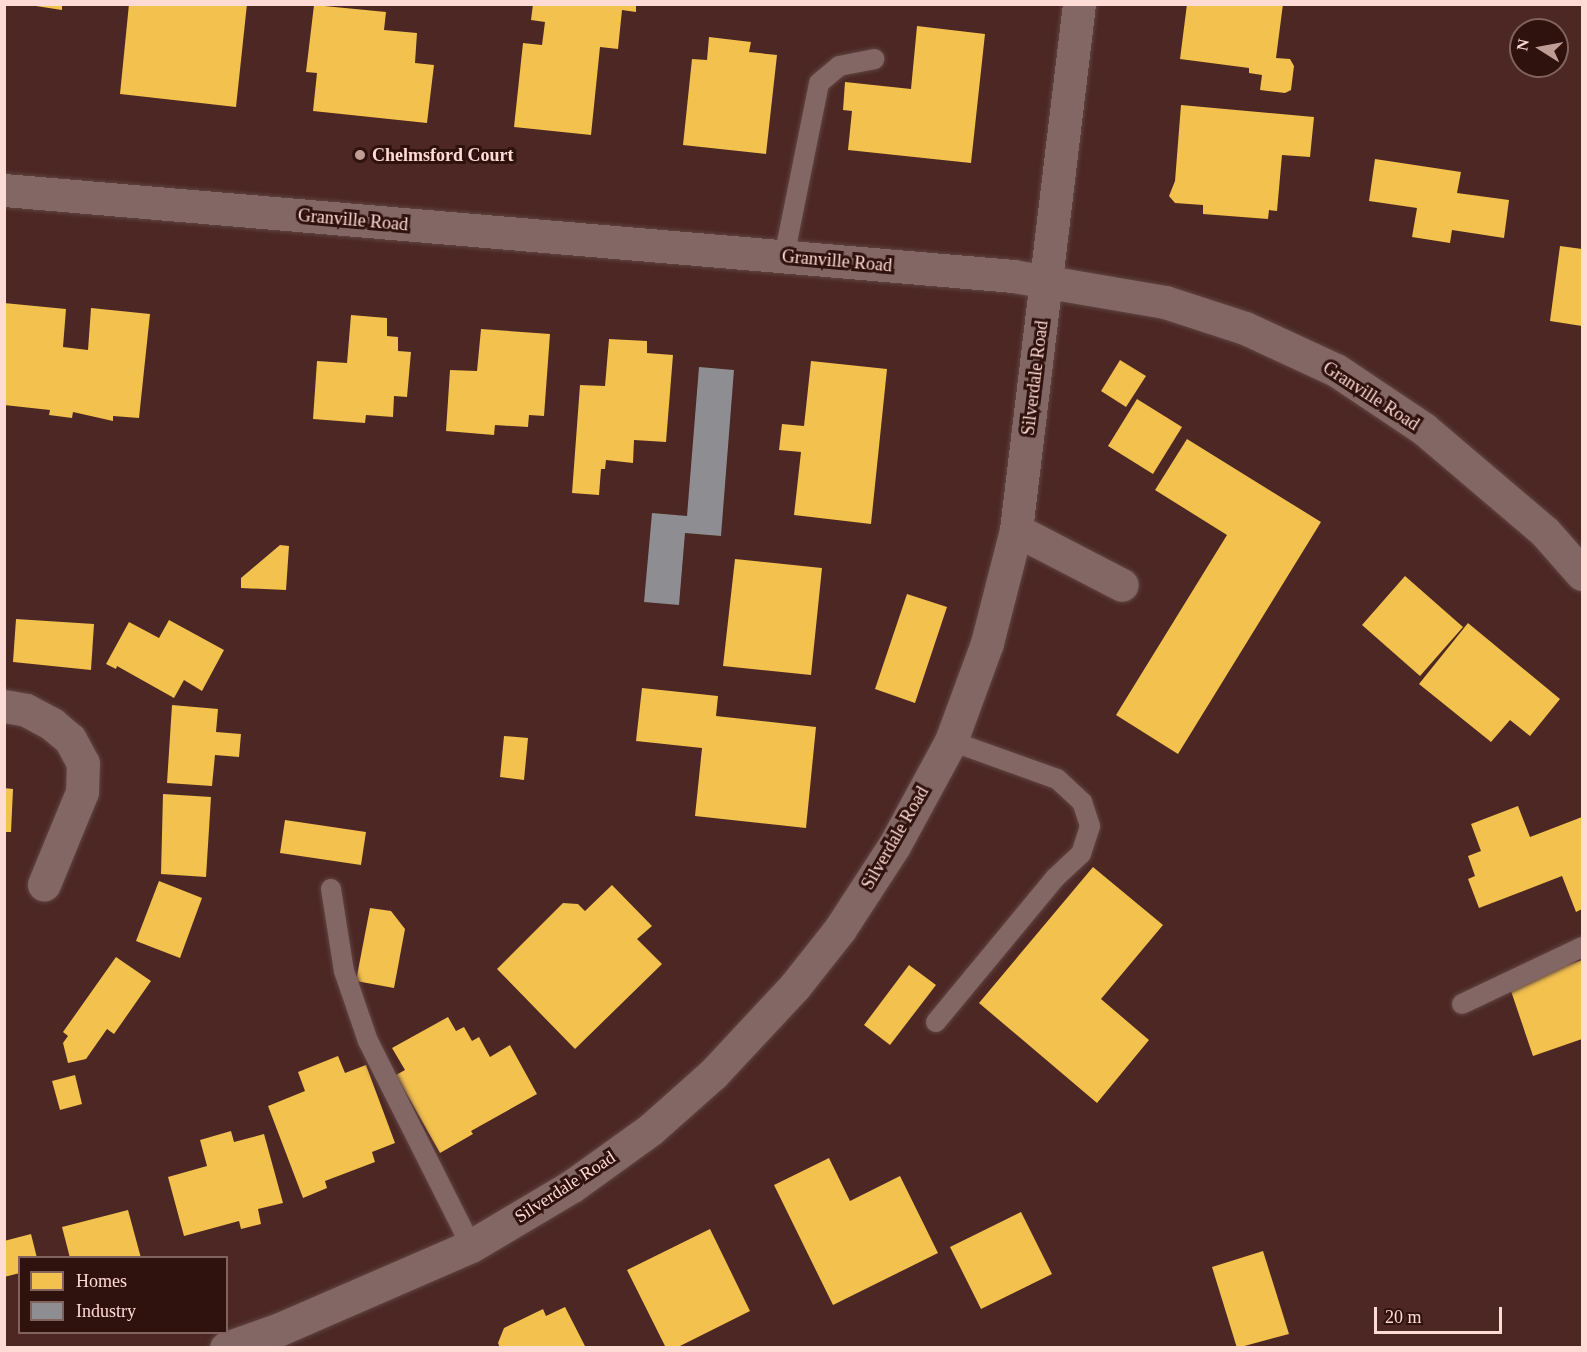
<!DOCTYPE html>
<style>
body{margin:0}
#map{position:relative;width:1587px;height:1352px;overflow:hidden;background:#4c2724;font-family:Georgia,serif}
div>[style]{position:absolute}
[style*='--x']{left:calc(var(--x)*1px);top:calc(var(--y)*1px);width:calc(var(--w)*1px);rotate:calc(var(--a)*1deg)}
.homes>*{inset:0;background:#f2c14e}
.industry>*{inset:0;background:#8d8d92}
.roads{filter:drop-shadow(0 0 2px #604441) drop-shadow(0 0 2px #604441)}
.lane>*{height:20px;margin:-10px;padding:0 10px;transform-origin:10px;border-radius:10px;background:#836764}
.street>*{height:33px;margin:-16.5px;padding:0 16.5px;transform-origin:16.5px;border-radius:16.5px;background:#836764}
.dots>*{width:16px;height:16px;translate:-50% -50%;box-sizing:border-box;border:3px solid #2f110d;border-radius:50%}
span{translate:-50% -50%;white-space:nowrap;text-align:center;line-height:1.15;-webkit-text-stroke:6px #2f110d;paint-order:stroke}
.poi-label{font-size:18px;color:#ffdbd5;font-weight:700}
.left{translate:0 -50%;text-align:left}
.street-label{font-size:18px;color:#ffdbd5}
.frame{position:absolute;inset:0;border:6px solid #ffdbd5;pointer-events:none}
.legend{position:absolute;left:18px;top:1256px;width:210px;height:78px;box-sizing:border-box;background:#2f110d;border:2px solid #82625d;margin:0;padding:8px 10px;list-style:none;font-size:18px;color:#ffdbd5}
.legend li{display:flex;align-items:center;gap:12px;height:30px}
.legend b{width:30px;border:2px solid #82625d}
.north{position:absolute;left:1509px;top:18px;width:60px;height:60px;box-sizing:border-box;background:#2f110d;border:2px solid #82625d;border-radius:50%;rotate:281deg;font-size:16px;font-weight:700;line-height:24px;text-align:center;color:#ffdbd5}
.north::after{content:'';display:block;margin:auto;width:21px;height:27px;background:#c09c97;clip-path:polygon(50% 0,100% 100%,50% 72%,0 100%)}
.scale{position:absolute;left:1374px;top:1307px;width:128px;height:27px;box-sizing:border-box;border:3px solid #ffdbd5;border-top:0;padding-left:8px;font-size:18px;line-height:21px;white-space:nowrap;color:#ffdbd5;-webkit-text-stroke:4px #2f110d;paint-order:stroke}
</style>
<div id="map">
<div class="homes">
<div style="clip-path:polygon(23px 4px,62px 4px,62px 10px)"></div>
<div style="clip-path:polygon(129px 4px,247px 4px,236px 107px,120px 94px)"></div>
<div style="clip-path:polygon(533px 4px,636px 4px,636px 12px,622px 10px,618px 49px,600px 47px,591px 135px,514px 127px,523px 43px,542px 45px,545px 22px,531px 20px)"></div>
<div style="clip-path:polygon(1187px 4px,1283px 4px,1276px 58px,1290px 59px,1294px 66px,1291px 90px,1285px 93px,1260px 90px,1262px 75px,1249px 73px,1249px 68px,1180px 59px)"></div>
<div style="clip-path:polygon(314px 5px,386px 12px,384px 30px,417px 33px,415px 63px,434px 65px,427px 123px,313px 111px,317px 73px,306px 72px)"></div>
<div style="clip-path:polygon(917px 26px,985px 34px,971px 163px,848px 150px,852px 111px,843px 110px,845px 82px,911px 89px)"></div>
<div style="clip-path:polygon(709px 37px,751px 42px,749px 52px,777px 55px,766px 154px,683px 145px,692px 59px,707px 60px)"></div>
<div style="clip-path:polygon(1181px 105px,1314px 117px,1310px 157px,1282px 155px,1277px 211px,1269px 210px,1268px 219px,1203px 214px,1203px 205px,1175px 203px,1169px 196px,1175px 181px)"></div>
<div style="clip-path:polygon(1375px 159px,1461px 172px,1457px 193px,1509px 200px,1504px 238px,1452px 230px,1450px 243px,1412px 237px,1417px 208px,1369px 201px)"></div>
<div style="clip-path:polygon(1560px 246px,1582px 249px,1582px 326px,1550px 321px)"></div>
<div style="clip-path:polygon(4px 303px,66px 309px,63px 347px,88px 350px,91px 308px,150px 314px,139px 418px,113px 416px,113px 421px,73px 412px,72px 418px,49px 415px,50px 410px,4px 405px)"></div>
<div style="clip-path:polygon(351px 315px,387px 318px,387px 336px,398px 337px,398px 351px,411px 352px,407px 397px,394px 396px,393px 417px,366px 415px,365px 423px,313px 419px,317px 361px,347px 363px)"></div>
<div style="clip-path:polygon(481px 329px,550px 334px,544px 416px,529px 415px,528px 427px,495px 425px,494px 435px,446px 431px,450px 370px,477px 371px)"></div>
<div style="clip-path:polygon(609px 339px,647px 341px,647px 353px,673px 355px,666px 442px,634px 440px,633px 463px,606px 460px,605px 469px,601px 469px,599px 495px,572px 493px,580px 385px,605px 386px)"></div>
<div style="clip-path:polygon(1120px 360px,1146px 376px,1126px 407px,1101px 391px)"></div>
<div style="clip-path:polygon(811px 361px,887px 369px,871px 524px,794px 515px,801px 452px,779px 450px,782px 424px,804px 426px)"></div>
<div style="clip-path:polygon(1137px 399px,1182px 427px,1153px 474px,1108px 446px)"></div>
<div style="clip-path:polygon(1187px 439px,1321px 522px,1178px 754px,1116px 715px,1227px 535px,1155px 490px)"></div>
<div style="clip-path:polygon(280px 545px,289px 546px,286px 590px,241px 588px,241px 578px)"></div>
<div style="clip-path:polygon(735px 559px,822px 568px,811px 675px,723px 666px)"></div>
<div style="clip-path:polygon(1405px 576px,1463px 627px,1420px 676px,1362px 625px)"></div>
<div style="clip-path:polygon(907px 594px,947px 607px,915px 703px,875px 689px)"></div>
<div style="clip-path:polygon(16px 619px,94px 624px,91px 670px,13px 662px)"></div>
<div style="clip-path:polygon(169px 620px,224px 650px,202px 691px,184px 680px,174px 698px,117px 666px,116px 669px,106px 664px,129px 622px,159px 638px)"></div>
<div style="clip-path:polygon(1468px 623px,1560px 699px,1530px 736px,1510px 720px,1491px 742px,1419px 684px)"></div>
<div style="clip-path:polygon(642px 688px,718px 696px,716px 716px,816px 727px,806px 828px,695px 816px,702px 748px,636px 741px)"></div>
<div style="clip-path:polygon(172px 705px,218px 709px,216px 732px,241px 734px,239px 757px,215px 755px,212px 786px,167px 783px)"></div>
<div style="clip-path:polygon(504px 736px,528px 738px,524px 780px,500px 777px)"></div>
<div style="clip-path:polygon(4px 788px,13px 789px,11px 832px,4px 832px)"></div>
<div style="clip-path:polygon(163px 794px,211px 797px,206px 877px,161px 874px)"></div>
<div style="clip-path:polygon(1518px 806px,1530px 837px,1582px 817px,1582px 909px,1576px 912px,1562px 876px,1479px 908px,1468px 879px,1475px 876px,1468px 856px,1481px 851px,1471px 824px)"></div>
<div style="clip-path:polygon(285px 820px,366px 832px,361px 865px,280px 853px)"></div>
<div style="clip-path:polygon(1093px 867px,1163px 925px,1101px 999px,1149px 1040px,1097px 1103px,979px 1003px)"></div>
<div style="clip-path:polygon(159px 881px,202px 898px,180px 958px,136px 941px)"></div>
<div style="clip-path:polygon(612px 885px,652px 926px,637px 939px,662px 964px,575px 1049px,497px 969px,563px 903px,578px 904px,585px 911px)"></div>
<div style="clip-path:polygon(370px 908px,391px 911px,405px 929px,394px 988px,356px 981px)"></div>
<div style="clip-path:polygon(116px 957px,151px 981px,114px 1034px,107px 1029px,86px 1059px,68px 1063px,63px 1043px,68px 1036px,63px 1032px)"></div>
<div style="clip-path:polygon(1582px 960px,1582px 1039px,1533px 1056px,1509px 985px)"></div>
<div style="clip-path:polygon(909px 965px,936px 985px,890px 1045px,864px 1025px)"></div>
<div style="clip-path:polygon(448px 1017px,456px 1031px,464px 1027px,472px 1041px,479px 1037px,490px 1057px,510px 1045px,537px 1094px,471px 1131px,473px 1134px,440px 1153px,396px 1075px,405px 1070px,392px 1048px)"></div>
<div style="clip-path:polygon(338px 1056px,345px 1073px,366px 1065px,395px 1143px,372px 1152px,375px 1162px,325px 1181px,327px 1188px,303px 1198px,268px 1106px,305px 1091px,298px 1072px)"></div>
<div style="clip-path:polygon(75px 1075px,82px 1104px,60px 1110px,52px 1081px)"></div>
<div style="clip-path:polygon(231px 1131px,234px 1142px,264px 1134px,283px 1203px,258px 1209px,261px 1224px,241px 1229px,239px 1221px,184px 1236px,168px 1177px,207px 1166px,200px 1140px)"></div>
<div style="clip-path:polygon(829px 1158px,850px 1201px,900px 1176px,938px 1253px,833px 1305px,774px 1185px)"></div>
<div style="clip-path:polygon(128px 1210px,141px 1258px,70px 1258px,62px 1227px)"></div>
<div style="clip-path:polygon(1021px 1212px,1052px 1274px,981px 1309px,950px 1247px)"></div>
<div style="clip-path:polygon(710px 1229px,750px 1311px,676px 1348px,666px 1348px,627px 1270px)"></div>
<div style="clip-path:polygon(31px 1234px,37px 1258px,20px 1258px,20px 1273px,4px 1277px,4px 1241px)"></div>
<div style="clip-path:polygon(1263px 1251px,1289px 1334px,1237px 1348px,1212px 1267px)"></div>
<div style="clip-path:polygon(565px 1307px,586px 1348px,500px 1348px,498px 1343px,504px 1328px,543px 1309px,546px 1316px)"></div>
</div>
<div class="industry">
<div style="clip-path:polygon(699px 367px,734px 370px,721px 536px,685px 533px,679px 605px,644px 602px,652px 513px,687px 516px)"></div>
</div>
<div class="roads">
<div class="lane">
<div style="--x:784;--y:257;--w:177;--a:-78.6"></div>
<div style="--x:819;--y:83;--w:26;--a:-40"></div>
<div style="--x:839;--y:66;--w:36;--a:-11"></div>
<div style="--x:331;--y:889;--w:83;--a:81"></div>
<div style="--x:344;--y:971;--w:74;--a:71.1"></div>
<div style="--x:368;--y:1041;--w:229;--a:63.3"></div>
<div style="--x:1462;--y:1004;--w:133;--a:-25.4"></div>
<div style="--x:936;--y:1022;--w:187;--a:-50.4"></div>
<div style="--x:1055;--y:878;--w:35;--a:-43"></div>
<div style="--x:1081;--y:854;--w:29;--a:-72"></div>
<div style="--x:1090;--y:826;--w:25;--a:-108"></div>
<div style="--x:1082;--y:802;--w:34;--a:-137"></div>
<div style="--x:1057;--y:779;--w:113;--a:-160.3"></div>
</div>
<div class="street">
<div style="--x:4;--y:190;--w:1013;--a:4.87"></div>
<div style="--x:1013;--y:276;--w:154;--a:9.7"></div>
<div style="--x:1165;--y:302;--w:84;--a:18"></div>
<div style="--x:1245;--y:328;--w:100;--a:24.8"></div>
<div style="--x:1336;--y:370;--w:106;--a:33.8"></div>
<div style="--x:1424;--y:429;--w:159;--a:40.4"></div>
<div style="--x:1545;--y:532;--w:56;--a:48.6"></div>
<div style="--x:1016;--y:530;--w:119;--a:27.4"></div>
<div style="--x:4;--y:706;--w:22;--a:10"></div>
<div style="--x:26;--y:710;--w:30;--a:28"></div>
<div style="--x:52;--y:724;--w:23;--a:40"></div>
<div style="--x:70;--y:739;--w:27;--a:62"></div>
<div style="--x:83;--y:763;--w:29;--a:92"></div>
<div style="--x:82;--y:792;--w:100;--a:112.4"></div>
<div style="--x:226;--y:1348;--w:57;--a:-19.4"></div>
<div style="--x:280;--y:1329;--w:208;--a:-23.5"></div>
<div style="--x:471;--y:1246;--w:117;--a:-30.7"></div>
<div style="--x:572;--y:1186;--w:97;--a:-35.8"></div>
<div style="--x:651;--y:1129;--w:83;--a:-41.6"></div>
<div style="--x:713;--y:1074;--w:120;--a:-47"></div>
<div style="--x:795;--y:986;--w:73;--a:-51.7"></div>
<div style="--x:840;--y:929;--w:99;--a:-57"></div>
<div style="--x:894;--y:846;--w:119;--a:-61.5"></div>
<div style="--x:951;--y:741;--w:104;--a:-69.8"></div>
<div style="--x:987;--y:643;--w:117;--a:-75.6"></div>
<div style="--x:1016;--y:530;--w:530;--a:-83.17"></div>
</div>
</div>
<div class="dots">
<div style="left:360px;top:155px;background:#c09c97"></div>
</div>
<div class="poi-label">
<span class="left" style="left:372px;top:155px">Chelmsford Court</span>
</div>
<div class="street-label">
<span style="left:353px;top:220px;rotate:5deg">Granville Road</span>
<span style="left:837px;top:261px;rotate:5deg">Granville Road</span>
<span style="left:1035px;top:378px;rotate:-83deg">Silverdale Road</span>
<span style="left:1371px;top:396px;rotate:33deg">Granville Road</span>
<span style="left:895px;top:838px;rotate:-60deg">Silverdale Road</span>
<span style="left:565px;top:1187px;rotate:-33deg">Silverdale Road</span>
</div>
<div class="frame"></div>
<ul class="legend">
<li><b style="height:16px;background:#f2c14e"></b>Homes</li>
<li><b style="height:16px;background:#8d8d92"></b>Industry</li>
</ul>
<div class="north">N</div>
<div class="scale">20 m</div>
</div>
